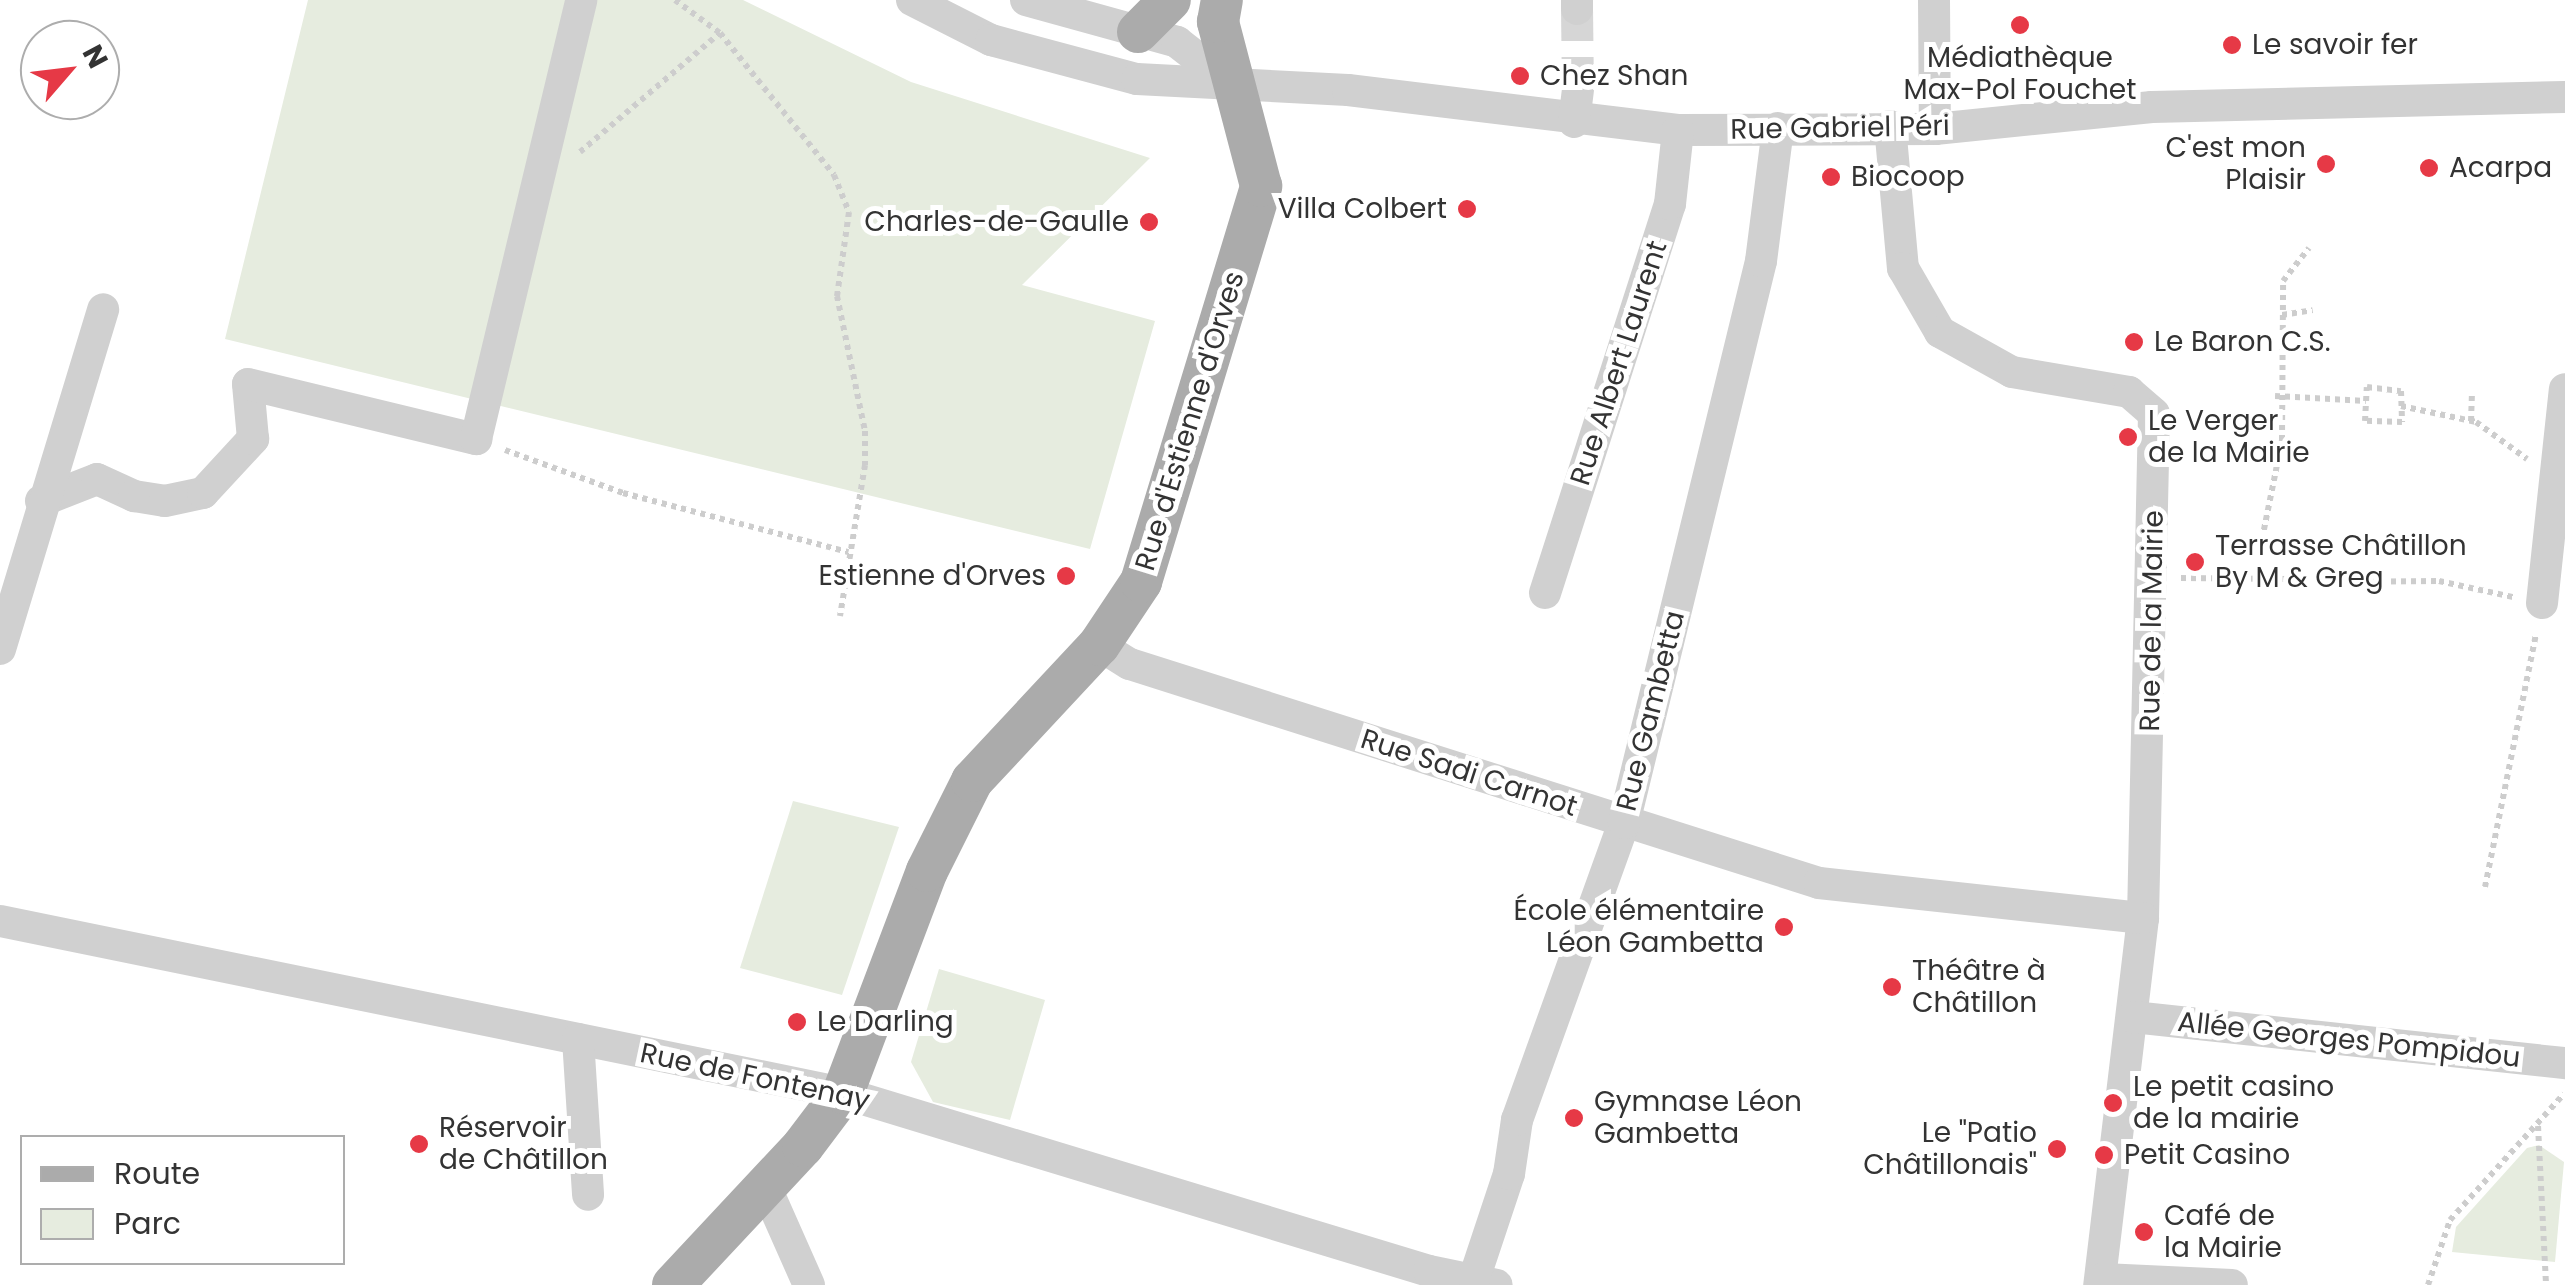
<!DOCTYPE html>
<meta charset="utf-8">
<style>
body{margin:0}
#map{position:relative;width:2565px;height:1285px;overflow:hidden;background:#fff;font-family:Poppins,sans-serif}
div>[style]{position:absolute}
[style*='--x']{left:calc(var(--x)*1px);top:calc(var(--y)*1px);width:calc(var(--w)*1px);rotate:calc(var(--a)*1deg)}
.green>*{inset:0;background:#e6ecdf}
.minor-tunnel>*{height:32px;margin-top:-16px;transform-origin:0;background:repeating-linear-gradient(90deg,#d6d6d6 0 32px,transparent 0 48px)}
.path>*{height:6px;margin-top:-3px;transform-origin:0;background:repeating-linear-gradient(90deg,#cdcdcd 0 5px,transparent 0 10px)}
.minor>*{height:32px;margin:-16px;padding:0 16px;transform-origin:16px;border-radius:16px;background:#d0d0d0}
.major>*{height:42px;margin:-21px;padding:0 21px;transform-origin:21px;border-radius:21px;background:#ababab}
.dots>*{width:28px;height:28px;translate:-50% -50%;box-sizing:border-box;border:5px solid #fff;border-radius:50%}
span{translate:-50% -50%;white-space:nowrap;text-align:center;line-height:1.15;-webkit-text-stroke:10px #fff;paint-order:stroke}
.poi-label{font-size:28px;color:#333}
.left{translate:0 -50%;text-align:left}
.right{translate:-100% -50%;text-align:right}
.street-label{font-size:28px;color:#333}
.legend{position:absolute;left:20px;top:1135px;width:325px;height:130px;box-sizing:border-box;background:#fff;border:2px solid #adadad;margin:0;padding:12px 18px;list-style:none;font-size:30px;color:#333}
.legend li{display:flex;align-items:center;gap:20px;height:50px}
.legend b{width:50px;border:2px solid #adadad}
.north{position:absolute;left:20px;top:20px;width:100px;height:100px;box-sizing:border-box;background:#fff;border:2px solid #adadad;border-radius:50%;rotate:62deg;font-size:28px;font-weight:700;line-height:40px;text-align:center;color:#333}
.north::after{content:'';display:block;margin:auto;width:35px;height:45px;background:#e63946;clip-path:polygon(50% 0,100% 100%,50% 72%,0 100%)}
</style>
<div id="map">
<div class="green">
<div style="clip-path:polygon(308px 0,743px 0,911px 82px,1150px 158px,1022px 285px,1155px 321px,1090px 549px,225px 339px)"></div>
<div style="clip-path:polygon(793px 801px,899px 827px,842px 995px,740px 968px)"></div>
<div style="clip-path:polygon(939px 969px,1045px 1000px,1010px 1120px,933px 1102px,911px 1062px)"></div>
<div style="clip-path:polygon(2539px 1145px,2564px 1162px,2555px 1262px,2452px 1252px,2456px 1227px,2527px 1148px)"></div>
</div>
<div class="minor-tunnel">
<div style="--x:1577;--y:9;--w:80;--a:89.3"></div>
</div>
<div class="path">
<div style="--x:675;--y:0;--w:56;--a:36.3"></div>
<div style="--x:720;--y:33;--w:182;--a:51.2"></div>
<div style="--x:834;--y:175;--w:40;--a:68"></div>
<div style="--x:849;--y:212;--w:85;--a:98.1"></div>
<div style="--x:837;--y:296;--w:138;--a:78.3"></div>
<div style="--x:865;--y:431;--w:34;--a:90"></div>
<div style="--x:865;--y:465;--w:153;--a:99.4"></div>
<div style="--x:580;--y:152;--w:184;--a:-40.4"></div>
<div style="--x:2282;--y:315;--w:31;--a:-9"></div>
<div style="--x:2367;--y:387;--w:34;--a:7"></div>
<div style="--x:2401;--y:391;--w:31;--a:88"></div>
<div style="--x:2402;--y:422;--w:37;--a:-178"></div>
<div style="--x:2365;--y:421;--w:34;--a:-87"></div>
<div style="--x:2275;--y:396;--w:91;--a:3.1"></div>
<div style="--x:2401;--y:406;--w:77;--a:12"></div>
<div style="--x:2476;--y:422;--w:63;--a:36"></div>
<div style="--x:2471;--y:421;--w:27;--a:-88"></div>
<div style="--x:505;--y:450;--w:126;--a:20"></div>
<div style="--x:623;--y:493;--w:233;--a:14.7"></div>
<div style="--x:2256;--y:569;--w:132;--a:-78.6"></div>
<div style="--x:2282;--y:440;--w:159;--a:-89.6"></div>
<div style="--x:2283;--y:281;--w:42;--a:-51.8"></div>
<div style="--x:2181;--y:578;--w:107;--a:0.5"></div>
<div style="--x:2331;--y:582;--w:108;--a:-0.5"></div>
<div style="--x:2439;--y:581;--w:76;--a:12.2"></div>
<div style="--x:2485;--y:887;--w:259;--a:-78.6"></div>
<div style="--x:2538;--y:1126;--w:159;--a:87.1"></div>
<div style="--x:2428;--y:1285;--w:69;--a:-71.3"></div>
<div style="--x:2450;--y:1220;--w:170;--a:-47.9"></div>
</div>
<div class="minor">
<div style="--x:912;--y:0;--w:89;--a:26.9"></div>
<div style="--x:991;--y:40;--w:151;--a:15"></div>
<div style="--x:1137;--y:79;--w:211;--a:3"></div>
<div style="--x:1348;--y:90;--w:332;--a:6.9"></div>
<div style="--x:1678;--y:130;--w:257;--a:-0.2"></div>
<div style="--x:1935;--y:129;--w:218;--a:-5.8"></div>
<div style="--x:2152;--y:107;--w:413;--a:-1.4"></div>
<div style="--x:1026;--y:0;--w:157;--a:15.5"></div>
<div style="--x:1177;--y:42;--w:75;--a:37.9"></div>
<div style="--x:1577;--y:0;--w:9;--a:90"></div>
<div style="--x:1934;--y:0;--w:129;--a:89.6"></div>
<div style="--x:1574;--y:122;--w:33;--a:-83"></div>
<div style="--x:1890;--y:126;--w:143;--a:84.8"></div>
<div style="--x:1903;--y:268;--w:74;--a:60"></div>
<div style="--x:1940;--y:332;--w:82;--a:29.1"></div>
<div style="--x:2012;--y:372;--w:119;--a:9.7"></div>
<div style="--x:2129;--y:392;--w:33;--a:41"></div>
<div style="--x:2154;--y:414;--w:504;--a:91.25"></div>
<div style="--x:2143;--y:918;--w:370;--a:96.8"></div>
<div style="--x:41;--y:501;--w:60;--a:-21.4"></div>
<div style="--x:97;--y:479;--w:41;--a:24.7"></div>
<div style="--x:134;--y:496;--w:31;--a:9"></div>
<div style="--x:165;--y:501;--w:39;--a:-12"></div>
<div style="--x:203;--y:493;--w:74;--a:-47.2"></div>
<div style="--x:253;--y:439;--w:55;--a:-95.2"></div>
<div style="--x:248;--y:384;--w:235;--a:13.6"></div>
<div style="--x:476;--y:439;--w:451;--a:-76.5"></div>
<div style="--x:1545;--y:593;--w:409;--a:-72.2"></div>
<div style="--x:1670;--y:204;--w:74;--a:-83.8"></div>
<div style="--x:2542;--y:603;--w:215;--a:-83.9"></div>
<div style="--x:1099;--y:645;--w:36;--a:32"></div>
<div style="--x:1130;--y:664;--w:723;--a:17.63"></div>
<div style="--x:1819;--y:883;--w:326;--a:6.2"></div>
<div style="--x:0;--y:649;--w:355;--a:-73.1"></div>
<div style="--x:0;--y:921;--w:860;--a:11.53"></div>
<div style="--x:843;--y:1093;--w:612;--a:16.9"></div>
<div style="--x:1429;--y:1271;--w:69;--a:11.6"></div>
<div style="--x:2133;--y:1017;--w:434;--a:6.1"></div>
<div style="--x:578;--y:1039;--w:156;--a:86.3"></div>
<div style="--x:766;--y:1188;--w:106;--a:66.1"></div>
<div style="--x:1474;--y:1279;--w:111;--a:-71.6"></div>
<div style="--x:1509;--y:1174;--w:55;--a:-81.6"></div>
<div style="--x:1517;--y:1120;--w:316;--a:-70.2"></div>
<div style="--x:1624;--y:823;--w:578;--a:-76.3"></div>
<div style="--x:1761;--y:261;--w:134;--a:-82.7"></div>
<div style="--x:2103;--y:1279;--w:129;--a:2.7"></div>
</div>
<div class="major">
<div style="--x:1138;--y:32;--w:45;--a:-45"></div>
<div style="--x:673;--y:1285;--w:190;--a:-46.9"></div>
<div style="--x:803;--y:1146;--w:66;--a:-53"></div>
<div style="--x:843;--y:1093;--w:237;--a:-69.3"></div>
<div style="--x:927;--y:871;--w:101;--a:-63.4"></div>
<div style="--x:972;--y:781;--w:186;--a:-47"></div>
<div style="--x:1099;--y:645;--w:76;--a:-56.3"></div>
<div style="--x:1141;--y:582;--w:414;--a:-73.1"></div>
<div style="--x:1261;--y:186;--w:170;--a:-104.7"></div>
<div style="--x:1218;--y:22;--w:22;--a:-80"></div>
</div>
<div class="dots">
<div style="left:2020px;top:25px;background:#e63946"></div>
<div style="left:2232px;top:45px;background:#e63946"></div>
<div style="left:1520px;top:76px;background:#e63946"></div>
<div style="left:2326px;top:164px;background:#e63946"></div>
<div style="left:2429px;top:168px;background:#e63946"></div>
<div style="left:1831px;top:177px;background:#e63946"></div>
<div style="left:1467px;top:209px;background:#e63946"></div>
<div style="left:1149px;top:222px;background:#e63946"></div>
<div style="left:2134px;top:342px;background:#e63946"></div>
<div style="left:2128px;top:437px;background:#e63946"></div>
<div style="left:2195px;top:562px;background:#e63946"></div>
<div style="left:1066px;top:576px;background:#e63946"></div>
<div style="left:1784px;top:927px;background:#e63946"></div>
<div style="left:1892px;top:987px;background:#e63946"></div>
<div style="left:797px;top:1022px;background:#e63946"></div>
<div style="left:2113px;top:1103px;background:#e63946"></div>
<div style="left:1574px;top:1118px;background:#e63946"></div>
<div style="left:419px;top:1144px;background:#e63946"></div>
<div style="left:2057px;top:1149px;background:#e63946"></div>
<div style="left:2104px;top:1155px;background:#e63946"></div>
<div style="left:2144px;top:1232px;background:#e63946"></div>
</div>
<div class="poi-label">
<span class="left" style="left:2252px;top:45px">Le savoir fer</span>
<span style="left:2020px;top:74px">Médiathèque<br>Max-Pol Fouchet</span>
<span class="left" style="left:1540px;top:76px">Chez Shan</span>
<span class="right" style="left:2306px;top:164px">C'est mon<br>Plaisir</span>
<span class="left" style="left:2449px;top:168px">Acarpa</span>
<span class="left" style="left:1851px;top:177px">Biocoop</span>
<span class="right" style="left:1447px;top:209px">Villa Colbert</span>
<span class="right" style="left:1129px;top:222px">Charles-de-Gaulle</span>
<span class="left" style="left:2154px;top:342px">Le Baron C.S.</span>
<span class="left" style="left:2148px;top:437px">Le Verger<br>de la Mairie</span>
<span class="left" style="left:2215px;top:562px">Terrasse Châtillon<br>By M &amp; Greg</span>
<span class="right" style="left:1046px;top:576px">Estienne d'Orves</span>
<span class="right" style="left:1764px;top:927px">École élémentaire<br>Léon Gambetta</span>
<span class="left" style="left:1912px;top:987px">Théâtre à<br>Châtillon</span>
<span class="left" style="left:817px;top:1022px">Le Darling</span>
<span class="left" style="left:2133px;top:1103px">Le petit casino<br>de la mairie</span>
<span class="left" style="left:1594px;top:1118px">Gymnase Léon<br>Gambetta</span>
<span class="left" style="left:439px;top:1144px">Réservoir<br>de Châtillon</span>
<span class="right" style="left:2037px;top:1149px">Le "Patio<br>Châtillonais"</span>
<span class="left" style="left:2124px;top:1155px">Petit Casino</span>
<span class="left" style="left:2164px;top:1232px">Café de<br>la Mairie</span>
</div>
<div class="street-label">
<span style="left:1840px;top:128px;rotate:-1deg">Rue Gabriel Péri</span>
<span style="left:1619px;top:363px;rotate:-72deg">Rue Albert Laurent</span>
<span style="left:1190px;top:421px;rotate:-73deg">Rue d'Estienne d'Orves</span>
<span style="left:2152px;top:621px;rotate:-89deg">Rue de la Mairie</span>
<span style="left:1651px;top:711px;rotate:-76deg">Rue Gambetta</span>
<span style="left:1469px;top:773px;rotate:18deg">Rue Sadi Carnot</span>
<span style="left:2349px;top:1040px;rotate:6deg">Allée Georges Pompidou</span>
<span style="left:755px;top:1077px;rotate:12deg">Rue de Fontenay</span>
</div>
<ul class="legend">
<li><b style="height:12px;background:#ababab"></b>Route</li>
<li><b style="height:28px;background:#e6ecdf"></b>Parc</li>
</ul>
<div class="north">N</div>
</div>
